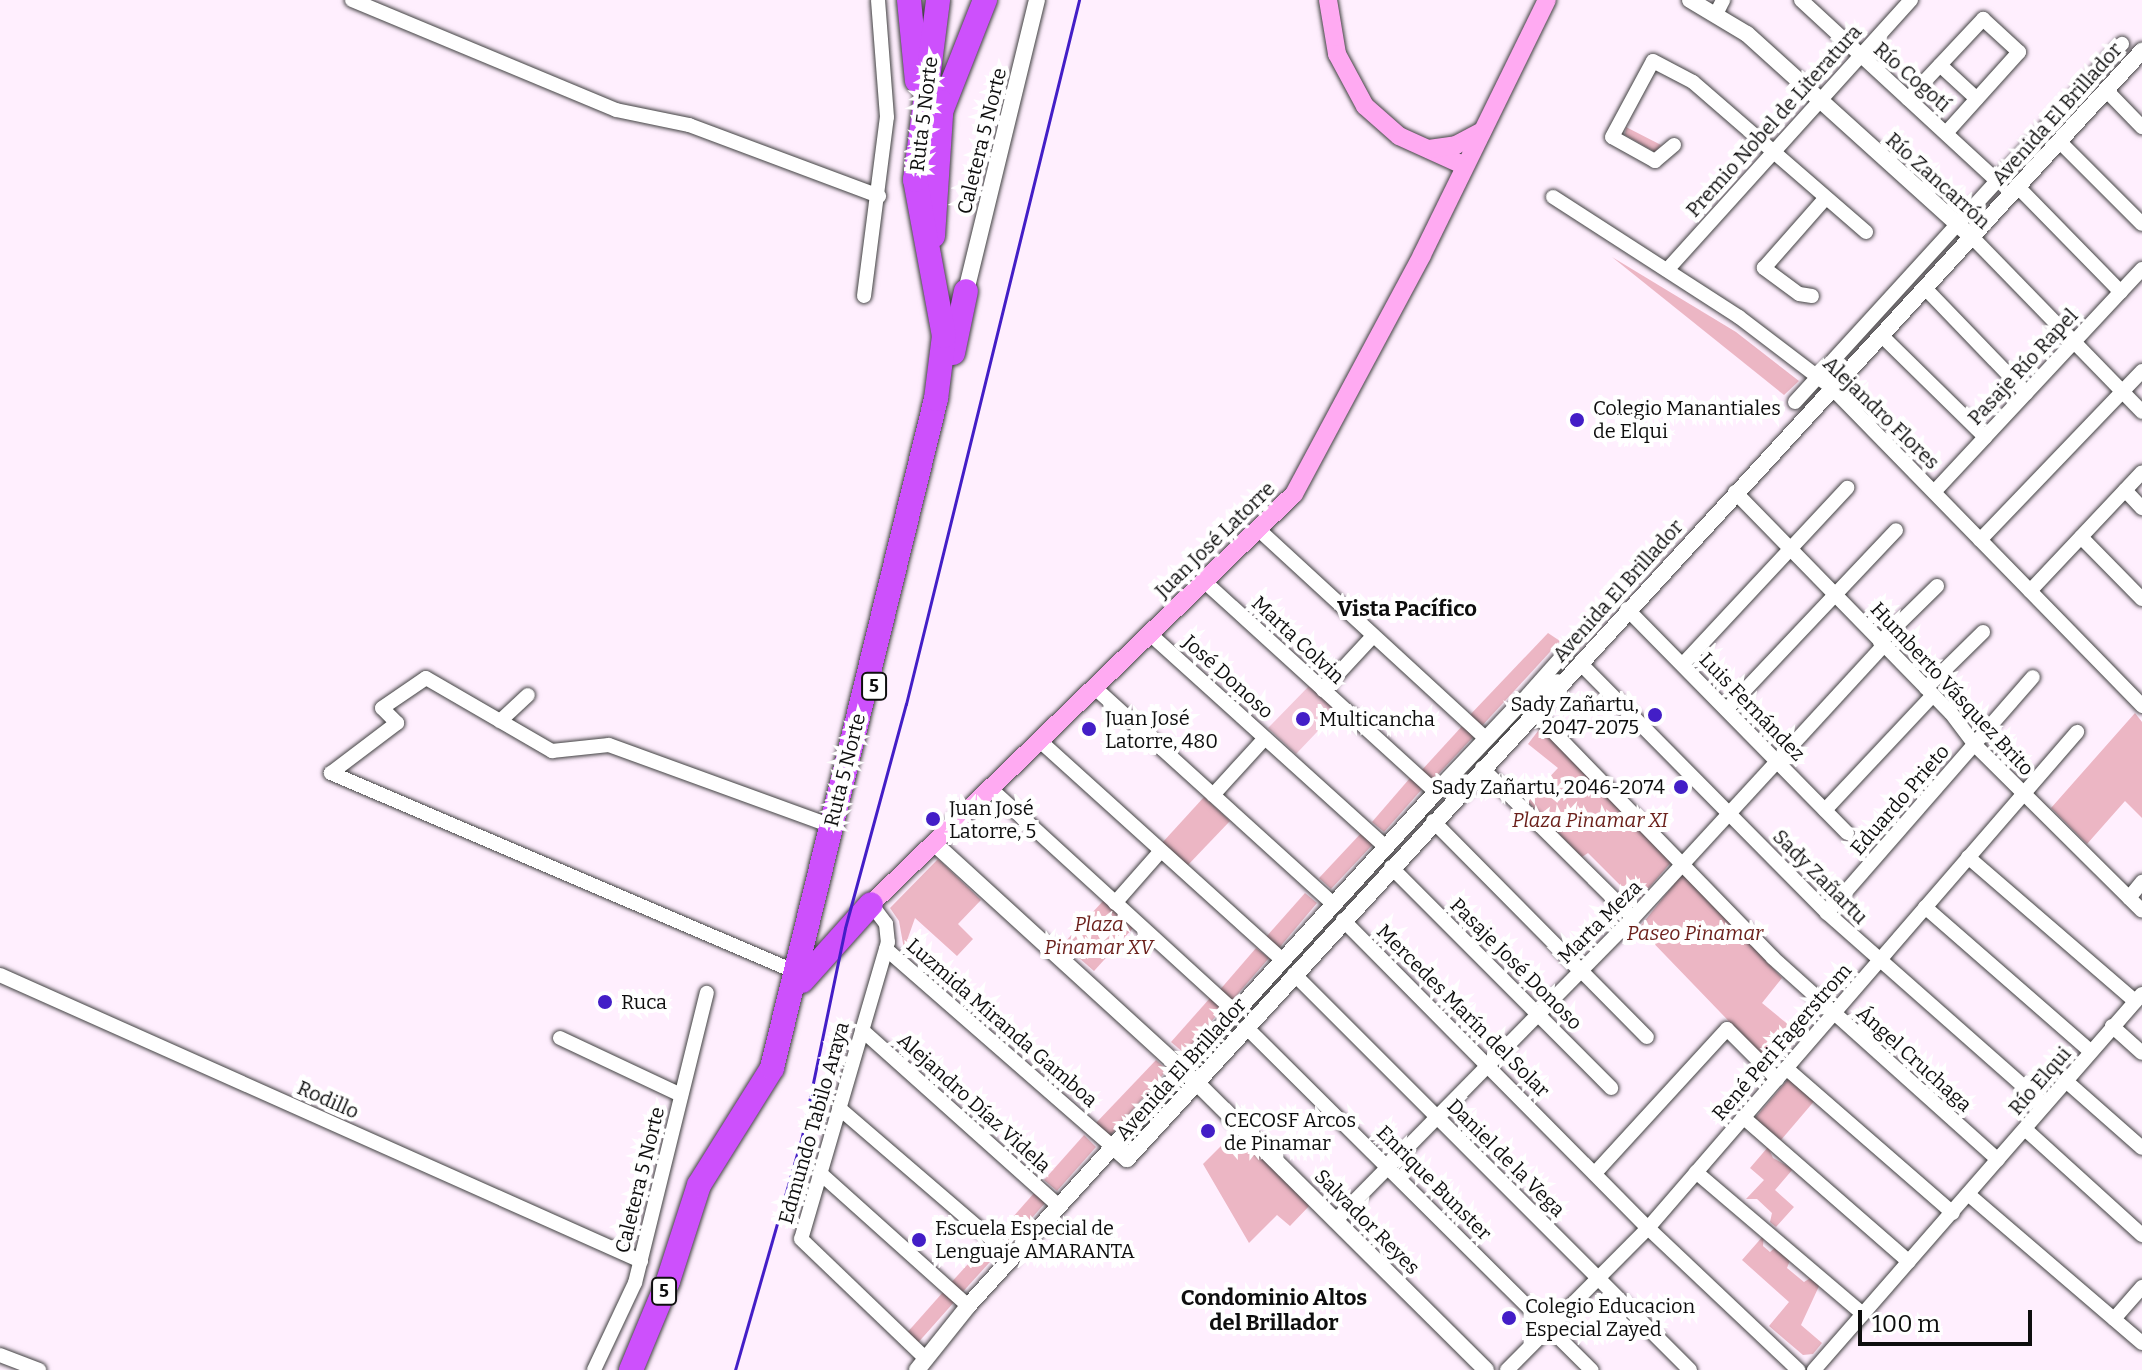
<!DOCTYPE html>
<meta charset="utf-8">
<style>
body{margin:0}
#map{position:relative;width:2142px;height:1370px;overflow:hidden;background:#ffeffe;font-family:Bitter,serif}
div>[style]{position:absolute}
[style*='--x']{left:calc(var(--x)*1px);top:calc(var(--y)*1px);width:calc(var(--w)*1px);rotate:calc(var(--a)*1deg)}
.green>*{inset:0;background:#ecb6c4}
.pitch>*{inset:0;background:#f3c9d9}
.roads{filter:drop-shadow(0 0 2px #414141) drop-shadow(0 0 2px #414141)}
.minor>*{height:14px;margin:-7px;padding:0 7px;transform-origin:7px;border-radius:7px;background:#fff}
.tertiary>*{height:16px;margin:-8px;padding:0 8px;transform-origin:8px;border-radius:8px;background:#fff}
.secondary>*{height:18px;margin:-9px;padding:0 9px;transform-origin:9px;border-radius:9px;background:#ffaaf2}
.motorway>*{height:24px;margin:-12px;padding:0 12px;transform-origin:12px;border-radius:12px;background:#cd50fc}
.rail>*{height:3px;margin:-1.5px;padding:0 1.5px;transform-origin:1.5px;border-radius:1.5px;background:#431ec7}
.dots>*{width:22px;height:22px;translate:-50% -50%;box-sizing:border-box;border:4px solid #fff;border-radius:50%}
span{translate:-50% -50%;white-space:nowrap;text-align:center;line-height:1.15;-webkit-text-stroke:8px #fff;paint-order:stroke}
.shield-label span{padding:2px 6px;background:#fff;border:2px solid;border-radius:6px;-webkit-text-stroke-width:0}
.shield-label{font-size:18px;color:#0e0e0e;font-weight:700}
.street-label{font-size:20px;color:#0e0e0e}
.poi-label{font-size:20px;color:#0e0e0e}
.left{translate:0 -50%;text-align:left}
.right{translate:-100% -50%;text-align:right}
.park-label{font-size:20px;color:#6a1f1a;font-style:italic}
.neighbourhood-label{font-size:22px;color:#0e0e0e;font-weight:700}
.scale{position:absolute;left:1858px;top:1310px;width:174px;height:36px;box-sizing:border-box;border:4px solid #0e0e0e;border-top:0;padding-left:10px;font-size:24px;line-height:28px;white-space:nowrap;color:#0e0e0e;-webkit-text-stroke:6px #fff;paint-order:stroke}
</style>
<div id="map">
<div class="green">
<div style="clip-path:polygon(1626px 127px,1661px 145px,1655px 152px,1625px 135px)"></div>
<div style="clip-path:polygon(1612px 257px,1736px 332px,1799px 381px,1784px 395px)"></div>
<div style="clip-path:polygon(1548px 633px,1560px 641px,1480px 728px,1468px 717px)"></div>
<div style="clip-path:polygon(2135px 713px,2142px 722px,2142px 818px,2125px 801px,2087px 844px,2051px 808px)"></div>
<div style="clip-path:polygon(1464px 724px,1475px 735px,1432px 781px,1421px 771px)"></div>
<div style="clip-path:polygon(1541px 727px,1673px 860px,1640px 898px,1633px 898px,1588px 853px,1582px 857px,1527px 801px,1558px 768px,1528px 744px)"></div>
<div style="clip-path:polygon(1410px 778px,1423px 788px,1384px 832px,1372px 822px)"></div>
<div style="clip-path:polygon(1204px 797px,1230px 821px,1187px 866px,1162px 843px)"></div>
<div style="clip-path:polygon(1364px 830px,1376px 841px,1331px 889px,1319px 878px)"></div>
<div style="clip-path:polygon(938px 859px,981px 900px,958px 924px,973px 939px,957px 956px,915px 918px,904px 949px,899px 921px,890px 908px)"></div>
<div style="clip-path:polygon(1683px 873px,1782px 978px,1762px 1003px,1801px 1035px,1774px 1068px,1639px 928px)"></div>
<div style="clip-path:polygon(1305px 893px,1317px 903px,1279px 948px,1266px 937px)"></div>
<div style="clip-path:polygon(1104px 900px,1134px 927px,1094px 971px,1063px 944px)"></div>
<div style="clip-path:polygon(1256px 948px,1269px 958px,1230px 1003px,1218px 992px)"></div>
<div style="clip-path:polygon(1210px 998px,1222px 1009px,1184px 1053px,1171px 1042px)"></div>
<div style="clip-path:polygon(1156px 1060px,1167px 1070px,1110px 1136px,1095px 1124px)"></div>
<div style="clip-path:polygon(1790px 1077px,1816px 1099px,1781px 1140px,1755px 1118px)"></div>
<div style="clip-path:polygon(1236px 1131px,1311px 1204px,1290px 1226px,1277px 1215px,1249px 1243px,1203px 1164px)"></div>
<div style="clip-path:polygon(1084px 1135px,1096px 1147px,1057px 1191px,1044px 1180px)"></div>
<div style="clip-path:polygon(1768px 1147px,1773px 1158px,1793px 1169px,1775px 1190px,1794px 1207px,1776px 1227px,1770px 1222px,1772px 1213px,1757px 1199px,1746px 1199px,1764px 1180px,1750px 1168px)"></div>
<div style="clip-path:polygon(1035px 1192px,1046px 1202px,1007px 1246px,996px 1236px)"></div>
<div style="clip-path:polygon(1764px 1235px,1763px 1246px,1770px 1252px,1777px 1246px,1791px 1258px,1787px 1268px,1804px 1282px,1812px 1277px,1820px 1284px,1801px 1325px,1822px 1343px,1813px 1354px,1803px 1355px,1769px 1326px,1789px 1302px,1742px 1260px)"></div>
<div style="clip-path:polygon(988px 1242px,999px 1252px,959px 1296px,948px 1286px)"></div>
<div style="clip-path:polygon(944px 1291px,955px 1301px,916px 1345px,905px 1335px)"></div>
</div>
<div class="pitch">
<div style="clip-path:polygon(1309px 686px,1337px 711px,1296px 754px,1268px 728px)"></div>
</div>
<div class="roads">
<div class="minor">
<div style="--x:352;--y:0;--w:286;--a:22.6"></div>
<div style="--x:616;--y:110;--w:75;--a:11.6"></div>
<div style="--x:689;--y:125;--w:203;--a:20.5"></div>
<div style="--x:1801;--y:0;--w:268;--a:42.7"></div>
<div style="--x:1716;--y:14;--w:16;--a:-63"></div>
<div style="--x:1940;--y:65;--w:50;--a:42.6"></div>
<div style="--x:2106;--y:90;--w:52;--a:45.8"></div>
<div style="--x:1908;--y:99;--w:110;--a:-46.8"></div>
<div style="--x:1983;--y:19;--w:49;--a:42.5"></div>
<div style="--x:2019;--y:52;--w:109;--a:132"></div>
<div style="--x:2059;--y:141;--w:117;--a:45"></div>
<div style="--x:1674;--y:145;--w:25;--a:140"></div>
<div style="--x:1655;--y:161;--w:49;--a:-150.8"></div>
<div style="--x:1612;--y:137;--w:86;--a:-61.7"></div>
<div style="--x:1653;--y:61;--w:45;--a:27.7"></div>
<div style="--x:1693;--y:82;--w:229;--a:40.9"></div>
<div style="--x:2018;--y:187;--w:147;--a:45.6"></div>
<div style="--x:1553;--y:197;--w:221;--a:32.8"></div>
<div style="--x:1739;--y:317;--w:116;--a:37.3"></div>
<div style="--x:1831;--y:387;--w:446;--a:45.7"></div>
<div style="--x:1972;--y:237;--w:244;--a:45.8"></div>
<div style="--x:1667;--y:270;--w:364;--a:-47.9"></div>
<div style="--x:1925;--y:288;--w:146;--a:46.1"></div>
<div style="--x:864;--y:296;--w:180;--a:-82.7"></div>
<div style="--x:887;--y:117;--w:117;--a:-94.4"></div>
<div style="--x:1812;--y:296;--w:13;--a:-171"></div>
<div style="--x:1799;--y:294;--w:44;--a:-143.4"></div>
<div style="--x:1764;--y:268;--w:91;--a:-48.6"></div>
<div style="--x:1881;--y:335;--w:146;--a:44.4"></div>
<div style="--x:1795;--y:402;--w:485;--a:-47.6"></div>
<div style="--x:2125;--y:490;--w:25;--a:47"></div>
<div style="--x:1735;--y:492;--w:309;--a:45.7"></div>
<div style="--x:1951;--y:713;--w:40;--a:53"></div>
<div style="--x:1975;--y:745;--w:235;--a:44.8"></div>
<div style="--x:1934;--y:492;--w:305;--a:-47"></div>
<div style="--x:1258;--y:529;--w:310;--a:42.6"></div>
<div style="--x:2081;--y:537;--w:87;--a:45.5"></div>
<div style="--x:1980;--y:540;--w:234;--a:-46.2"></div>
<div style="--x:1205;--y:582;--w:312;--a:42.3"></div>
<div style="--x:2030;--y:591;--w:163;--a:-46.7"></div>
<div style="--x:1627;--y:609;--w:314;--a:45.5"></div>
<div style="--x:1150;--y:634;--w:318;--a:42.1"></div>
<div style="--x:1880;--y:642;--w:80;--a:-44.5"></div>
<div style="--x:1580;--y:663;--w:351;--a:45.3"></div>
<div style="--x:1827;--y:913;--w:290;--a:41.4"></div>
<div style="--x:1683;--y:664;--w:241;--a:-47"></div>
<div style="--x:1094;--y:687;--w:323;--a:42.2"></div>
<div style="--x:1926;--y:688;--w:80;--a:-44.5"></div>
<div style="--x:1323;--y:690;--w:74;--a:-47.2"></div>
<div style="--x:1527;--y:696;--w:60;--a:-48.4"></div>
<div style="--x:1727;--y:709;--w:246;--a:-46.6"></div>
<div style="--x:1535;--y:713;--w:342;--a:45.8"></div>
<div style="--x:1773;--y:958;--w:302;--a:41.9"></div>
<div style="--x:500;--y:721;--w:38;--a:-43"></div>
<div style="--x:1040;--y:741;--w:326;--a:42.1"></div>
<div style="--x:1482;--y:768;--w:213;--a:44.8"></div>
<div style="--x:991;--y:789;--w:331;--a:42.4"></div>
<div style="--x:1213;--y:795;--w:77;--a:-47.6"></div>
<div style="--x:1825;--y:810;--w:158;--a:-46.8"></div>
<div style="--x:1433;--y:821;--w:304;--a:45.3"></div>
<div style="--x:1968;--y:857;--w:221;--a:40.8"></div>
<div style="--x:1391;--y:867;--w:312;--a:45.1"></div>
<div style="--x:2129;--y:898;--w:21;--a:-51"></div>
<div style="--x:1115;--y:903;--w:68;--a:-48.6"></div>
<div style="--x:871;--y:904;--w:25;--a:53"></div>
<div style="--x:886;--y:924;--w:18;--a:84"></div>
<div style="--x:888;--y:942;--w:309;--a:106.3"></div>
<div style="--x:801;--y:1239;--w:170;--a:43.8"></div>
<div style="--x:1925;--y:907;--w:220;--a:41.1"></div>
<div style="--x:1827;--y:913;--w:313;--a:-48.9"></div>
<div style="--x:1343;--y:920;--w:433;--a:45.3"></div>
<div style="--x:1648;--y:1228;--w:207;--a:43.4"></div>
<div style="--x:886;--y:949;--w:300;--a:41.1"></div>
<div style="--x:796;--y:972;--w:506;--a:-156.83"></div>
<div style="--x:331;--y:773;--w:83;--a:-37.1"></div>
<div style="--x:397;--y:723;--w:21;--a:-135"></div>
<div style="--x:382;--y:708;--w:53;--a:-34.3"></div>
<div style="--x:426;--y:678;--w:146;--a:30.1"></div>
<div style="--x:552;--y:751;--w:57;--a:-6"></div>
<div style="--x:609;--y:745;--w:236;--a:20"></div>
<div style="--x:1294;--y:974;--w:560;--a:45"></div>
<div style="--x:0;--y:975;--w:702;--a:24.05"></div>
<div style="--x:2112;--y:1026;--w:40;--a:42"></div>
<div style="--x:1246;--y:1027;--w:487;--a:44.8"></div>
<div style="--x:862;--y:1030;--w:264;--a:41.8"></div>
<div style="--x:560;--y:1038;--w:134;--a:25.2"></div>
<div style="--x:1786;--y:1068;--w:221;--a:41"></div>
<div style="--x:2066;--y:1081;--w:101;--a:41.4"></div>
<div style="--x:839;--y:1108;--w:228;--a:40.7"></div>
<div style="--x:1743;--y:1117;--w:220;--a:41.1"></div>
<div style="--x:2025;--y:1129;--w:158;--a:42.2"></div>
<div style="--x:1596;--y:1172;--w:194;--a:-47.5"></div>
<div style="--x:1727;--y:1029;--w:71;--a:45"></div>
<div style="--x:1696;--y:1172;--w:219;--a:40.4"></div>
<div style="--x:820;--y:1173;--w:199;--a:41.9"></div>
<div style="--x:1968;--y:1194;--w:229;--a:40.6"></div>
<div style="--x:1337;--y:1219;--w:422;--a:-45.5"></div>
<div style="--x:1633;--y:918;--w:371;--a:-47.4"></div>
<div style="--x:2114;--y:1319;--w:43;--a:-48.8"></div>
<div style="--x:0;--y:1355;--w:42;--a:21"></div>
<div style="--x:594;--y:1370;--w:96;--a:-64.8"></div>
<div style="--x:635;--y:1283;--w:299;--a:-76.1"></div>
<div style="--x:1507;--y:1370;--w:200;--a:-45.2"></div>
<div style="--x:1648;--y:1228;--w:656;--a:-49.14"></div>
<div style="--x:1814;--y:1370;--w:499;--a:-48.9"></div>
</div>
<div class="tertiary">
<div style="--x:1690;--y:0;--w:66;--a:30.8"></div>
<div style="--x:1747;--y:34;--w:303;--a:42.1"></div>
<div style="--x:966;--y:291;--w:300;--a:-76.3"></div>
<div style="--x:935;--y:844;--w:355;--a:42.4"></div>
<div style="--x:1197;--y:1083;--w:407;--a:44.8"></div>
<div style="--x:1112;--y:1146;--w:20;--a:41"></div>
<div style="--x:1127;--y:1159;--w:1503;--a:-47.51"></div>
<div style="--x:917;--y:1370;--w:82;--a:-51.4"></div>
<div style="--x:968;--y:1306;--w:695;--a:-47.68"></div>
<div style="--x:1436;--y:792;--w:125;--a:-46.6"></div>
<div style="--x:1522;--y:701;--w:40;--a:-28"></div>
</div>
<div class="secondary">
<div style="--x:1328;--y:0;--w:55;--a:80.5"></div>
<div style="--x:1337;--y:54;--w:59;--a:61.7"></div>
<div style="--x:1365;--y:106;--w:45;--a:41.4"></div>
<div style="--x:1399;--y:136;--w:72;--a:24.4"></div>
<div style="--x:1429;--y:149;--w:27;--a:-8"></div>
<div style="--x:1456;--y:145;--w:30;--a:-28"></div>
<div style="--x:871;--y:904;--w:589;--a:-44.11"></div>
<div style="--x:1294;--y:494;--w:271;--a:-61.8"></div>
<div style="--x:1422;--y:255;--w:284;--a:-63.9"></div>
</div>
<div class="motorway">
<div style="--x:909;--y:0;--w:81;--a:84.4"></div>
<div style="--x:940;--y:114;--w:123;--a:-68.5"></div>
<div style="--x:933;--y:236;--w:134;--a:-86.2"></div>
<div style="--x:953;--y:353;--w:63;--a:-78.2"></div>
<div style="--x:802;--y:981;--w:103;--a:-48.1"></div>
<div style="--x:631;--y:1370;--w:96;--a:-67.4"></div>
<div style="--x:668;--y:1281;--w:101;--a:-72.1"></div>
<div style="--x:699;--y:1185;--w:138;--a:-58"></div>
<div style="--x:772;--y:1068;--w:689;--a:-76.23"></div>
<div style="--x:936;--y:399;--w:64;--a:-82.8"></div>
<div style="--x:944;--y:336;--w:159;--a:-100.5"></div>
<div style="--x:915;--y:180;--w:181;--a:-82.7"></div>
</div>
</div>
<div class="rail">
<div style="--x:735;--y:1370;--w:243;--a:-74"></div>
<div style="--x:802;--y:1136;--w:212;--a:-78.3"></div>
<div style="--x:845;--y:928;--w:232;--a:-74.8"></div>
<div style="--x:906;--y:704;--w:725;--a:-76.19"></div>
</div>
<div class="dots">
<div style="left:1577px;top:420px;background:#431ec7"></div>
<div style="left:1655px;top:715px;background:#431ec7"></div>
<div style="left:1303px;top:719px;background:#431ec7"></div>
<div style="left:1089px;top:729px;background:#431ec7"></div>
<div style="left:1681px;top:787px;background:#431ec7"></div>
<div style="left:933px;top:819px;background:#431ec7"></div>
<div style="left:605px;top:1002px;background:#431ec7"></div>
<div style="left:1208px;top:1131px;background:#431ec7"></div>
<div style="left:919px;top:1240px;background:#431ec7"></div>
<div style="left:1509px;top:1318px;background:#431ec7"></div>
</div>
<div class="shield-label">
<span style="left:874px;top:686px">5</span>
<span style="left:664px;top:1291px">5</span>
</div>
<div class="street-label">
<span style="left:1912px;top:77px;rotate:41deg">Río Cogotí</span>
<span style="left:924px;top:114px;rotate:-83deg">Ruta 5 Norte</span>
<span style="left:2057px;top:114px;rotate:-48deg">Avenida El Brillador</span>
<span style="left:1774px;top:121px;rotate:-48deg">Premio Nobel de Literatura</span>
<span style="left:982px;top:141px;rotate:-76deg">Caletera 5 Norte</span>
<span style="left:1938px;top:181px;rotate:42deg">Río Zancarrón</span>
<span style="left:2023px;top:367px;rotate:-47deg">Pasaje Río Rapel</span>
<span style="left:1881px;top:413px;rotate:44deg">Alejandro Flores</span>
<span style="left:1215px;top:540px;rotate:-44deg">Juan José Latorre</span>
<span style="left:1618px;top:591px;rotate:-48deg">Avenida El Brillador</span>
<span style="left:1298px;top:640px;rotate:43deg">Marta Colvin</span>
<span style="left:1228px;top:677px;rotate:42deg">José Donoso</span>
<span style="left:1952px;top:689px;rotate:47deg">Humberto Vásquez Brito</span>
<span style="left:1752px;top:707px;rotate:46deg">Luis Fernández</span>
<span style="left:845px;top:770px;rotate:-76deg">Ruta 5 Norte</span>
<span style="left:1900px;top:800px;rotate:-49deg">Eduardo Prieto</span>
<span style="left:1820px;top:877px;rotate:45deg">Sady Zañartu</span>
<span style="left:1600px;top:922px;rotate:-45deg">Marta Meza</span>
<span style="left:1516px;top:964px;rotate:45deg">Pasaje José Donoso</span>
<span style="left:1463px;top:1011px;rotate:45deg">Mercedes Marín del Solar</span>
<span style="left:1002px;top:1023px;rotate:41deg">Luzmida Miranda Gamboa</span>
<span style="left:1782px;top:1042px;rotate:-49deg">René Peri Fagerstrom</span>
<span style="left:1914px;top:1059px;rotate:42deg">Ángel Cruchaga</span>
<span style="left:1181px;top:1069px;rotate:-48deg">Avenida El Brillador</span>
<span style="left:2040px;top:1081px;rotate:-49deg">Río Elqui</span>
<span style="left:328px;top:1100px;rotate:24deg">Rodillo</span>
<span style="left:974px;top:1103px;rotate:42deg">Alejandro Díaz Videla</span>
<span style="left:814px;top:1123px;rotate:-74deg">Edmundo Tabilo Araya</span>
<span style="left:1506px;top:1158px;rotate:45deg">Daniel de la Vega</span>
<span style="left:640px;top:1180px;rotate:-76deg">Caletera 5 Norte</span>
<span style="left:1434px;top:1183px;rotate:45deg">Enrique Bunster</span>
<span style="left:1367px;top:1222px;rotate:45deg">Salvador Reyes</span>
</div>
<div class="poi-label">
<span class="left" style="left:1593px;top:420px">Colegio Manantiales<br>de Elqui</span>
<span class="right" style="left:1639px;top:716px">Sady Zañartu,<br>2047-2075</span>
<span class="left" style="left:1105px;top:730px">Juan José<br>Latorre, 480</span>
<span class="left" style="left:1319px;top:719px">Multicancha</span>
<span class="right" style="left:1665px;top:787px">Sady Zañartu, 2046-2074</span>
<span class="left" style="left:949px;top:820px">Juan José<br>Latorre, 5</span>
<span class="left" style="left:621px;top:1002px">Ruca</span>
<span class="left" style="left:1224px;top:1132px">CECOSF Arcos<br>de Pinamar</span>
<span class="left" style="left:935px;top:1240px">Escuela Especial de<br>Lenguaje AMARANTA</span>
<span class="left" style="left:1525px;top:1318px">Colegio Educacion<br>Especial Zayed</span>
</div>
<div class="park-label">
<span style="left:1590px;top:820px">Plaza Pinamar XI</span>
<span style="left:1099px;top:936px">Plaza<br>Pinamar XV</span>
<span style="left:1695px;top:933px">Paseo Pinamar</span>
</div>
<div class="neighbourhood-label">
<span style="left:1407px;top:609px">Vista Pacífico</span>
<span style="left:1274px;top:1310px">Condominio Altos<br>del Brillador</span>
</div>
<div class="scale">100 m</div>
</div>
